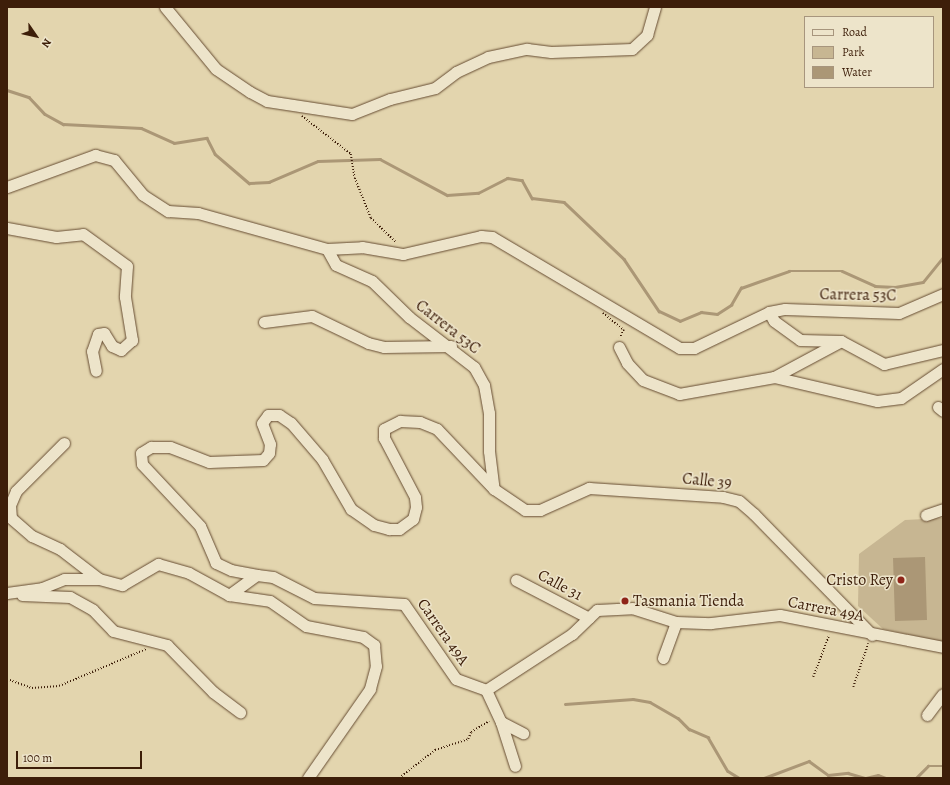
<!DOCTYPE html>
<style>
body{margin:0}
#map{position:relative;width:950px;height:785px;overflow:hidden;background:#e3d5ae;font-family:Alegreya,serif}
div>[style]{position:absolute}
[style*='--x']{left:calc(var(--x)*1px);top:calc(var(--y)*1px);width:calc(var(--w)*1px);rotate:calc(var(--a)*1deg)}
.green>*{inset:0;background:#c7b692}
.water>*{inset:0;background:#ab9776}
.stream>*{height:2.5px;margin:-1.25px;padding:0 1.25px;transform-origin:1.25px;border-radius:1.25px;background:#ab9776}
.path>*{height:1.5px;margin-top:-0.75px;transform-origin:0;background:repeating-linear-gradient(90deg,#3d1e09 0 1px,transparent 0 3px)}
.roads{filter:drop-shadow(0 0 1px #664c32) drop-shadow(0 0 1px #664c32)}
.minor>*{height:11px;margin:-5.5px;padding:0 5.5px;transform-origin:5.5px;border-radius:5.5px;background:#ede4ca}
.dots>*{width:11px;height:11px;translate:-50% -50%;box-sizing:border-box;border:2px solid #ede4ca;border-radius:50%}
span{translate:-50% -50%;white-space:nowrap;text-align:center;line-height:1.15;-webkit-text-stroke:3px #ede4ca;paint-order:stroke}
.street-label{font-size:16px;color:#3d1e09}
.poi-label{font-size:16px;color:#3d1e09}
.right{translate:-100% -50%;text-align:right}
.left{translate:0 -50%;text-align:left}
.frame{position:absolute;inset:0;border:8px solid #3d1e09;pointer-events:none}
.legend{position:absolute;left:804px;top:16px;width:130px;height:72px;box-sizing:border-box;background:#ede4ca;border:1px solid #a7957d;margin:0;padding:5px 7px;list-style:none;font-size:12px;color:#3d1e09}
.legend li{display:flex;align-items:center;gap:8px;height:20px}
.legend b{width:20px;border:1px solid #a7957d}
.north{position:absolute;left:16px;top:16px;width:40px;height:40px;-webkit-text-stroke:3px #ede4ca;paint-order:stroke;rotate:124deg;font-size:11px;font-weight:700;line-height:16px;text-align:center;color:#3d1e09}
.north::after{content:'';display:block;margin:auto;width:14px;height:18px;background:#3d1e09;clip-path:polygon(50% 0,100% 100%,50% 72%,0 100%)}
.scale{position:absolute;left:16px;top:751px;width:126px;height:18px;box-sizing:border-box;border:2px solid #3d1e09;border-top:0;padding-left:5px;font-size:12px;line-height:14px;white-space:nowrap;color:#3d1e09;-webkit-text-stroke:3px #ede4ca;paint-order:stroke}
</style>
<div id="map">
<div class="green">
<div style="clip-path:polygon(943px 518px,943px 642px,883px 629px,858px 606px,859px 554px,905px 520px)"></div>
</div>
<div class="water">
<div style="clip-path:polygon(925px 557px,927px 620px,895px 621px,893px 558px)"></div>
</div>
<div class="stream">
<div style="--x:7;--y:90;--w:23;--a:18"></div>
<div style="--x:29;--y:97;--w:23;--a:47"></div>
<div style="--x:45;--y:114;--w:21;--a:29"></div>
<div style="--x:63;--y:124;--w:78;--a:2.9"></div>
<div style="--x:141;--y:128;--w:36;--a:24"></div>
<div style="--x:174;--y:143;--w:33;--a:-9"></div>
<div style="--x:207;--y:138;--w:18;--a:63"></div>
<div style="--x:215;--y:154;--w:45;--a:40.5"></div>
<div style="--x:249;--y:183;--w:20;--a:-3"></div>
<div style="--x:269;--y:182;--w:53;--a:-23.2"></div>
<div style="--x:318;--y:161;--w:62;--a:-1.8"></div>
<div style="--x:380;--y:159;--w:76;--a:28.2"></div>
<div style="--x:447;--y:195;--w:31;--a:-4"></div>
<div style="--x:478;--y:193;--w:33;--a:-27"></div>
<div style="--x:507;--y:178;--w:15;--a:8"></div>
<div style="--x:522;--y:180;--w:21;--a:61"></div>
<div style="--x:532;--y:198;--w:32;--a:7"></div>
<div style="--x:564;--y:202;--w:83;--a:43.5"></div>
<div style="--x:624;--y:259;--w:63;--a:56.1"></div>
<div style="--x:659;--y:311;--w:23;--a:25"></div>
<div style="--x:680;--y:321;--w:23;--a:-23"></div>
<div style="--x:701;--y:312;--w:16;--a:7"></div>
<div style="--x:717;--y:314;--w:17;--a:-33"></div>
<div style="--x:731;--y:305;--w:20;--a:-60"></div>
<div style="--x:741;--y:288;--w:51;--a:-19.5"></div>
<div style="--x:789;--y:271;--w:53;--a:0"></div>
<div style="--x:842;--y:271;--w:36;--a:24"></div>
<div style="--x:875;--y:286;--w:20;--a:3"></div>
<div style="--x:895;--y:287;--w:28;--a:-10"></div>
<div style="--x:923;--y:282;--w:32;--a:-51"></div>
<div style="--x:565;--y:704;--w:68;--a:-4.2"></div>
<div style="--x:633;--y:699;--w:17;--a:10"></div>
<div style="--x:650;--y:702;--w:32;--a:30"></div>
<div style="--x:678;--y:718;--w:16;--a:45"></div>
<div style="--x:689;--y:729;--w:21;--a:23"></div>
<div style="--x:708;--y:737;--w:39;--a:60"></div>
<div style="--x:728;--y:771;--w:13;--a:32"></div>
<div style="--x:764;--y:778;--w:48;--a:-20.7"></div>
<div style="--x:809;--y:761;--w:24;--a:36"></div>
<div style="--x:828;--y:775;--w:20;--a:-6"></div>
<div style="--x:848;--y:773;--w:18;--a:16"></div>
<div style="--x:866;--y:778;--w:12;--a:-14"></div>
<div style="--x:878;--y:775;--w:9;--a:21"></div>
<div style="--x:916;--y:778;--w:17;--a:-45"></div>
<div style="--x:928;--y:766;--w:15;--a:0"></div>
</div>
<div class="path">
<div style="--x:302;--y:116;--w:62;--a:37.8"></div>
<div style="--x:351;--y:154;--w:24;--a:81"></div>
<div style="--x:355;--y:178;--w:43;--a:68.2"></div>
<div style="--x:371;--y:218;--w:35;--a:44"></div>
<div style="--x:603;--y:313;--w:27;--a:39"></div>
<div style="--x:624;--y:330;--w:9;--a:117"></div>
<div style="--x:813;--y:677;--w:45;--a:-69.1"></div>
<div style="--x:7;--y:679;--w:27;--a:20"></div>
<div style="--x:32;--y:688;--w:27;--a:-4"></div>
<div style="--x:59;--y:686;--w:95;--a:-23"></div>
<div style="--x:853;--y:687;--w:46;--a:-70.8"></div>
<div style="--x:399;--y:778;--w:46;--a:-37.9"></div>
<div style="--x:435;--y:750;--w:35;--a:-18"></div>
<div style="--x:468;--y:739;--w:8;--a:-67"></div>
<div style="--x:471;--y:732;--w:21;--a:-31"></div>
</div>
<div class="roads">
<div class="minor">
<div style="--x:165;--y:7;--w:80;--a:50.6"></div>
<div style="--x:216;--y:69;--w:41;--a:34.1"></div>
<div style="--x:250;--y:92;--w:19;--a:28"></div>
<div style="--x:267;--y:101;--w:86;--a:8.7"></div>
<div style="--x:352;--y:114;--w:41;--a:-21.5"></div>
<div style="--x:390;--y:99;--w:46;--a:-13.7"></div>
<div style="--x:435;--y:88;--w:26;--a:-37"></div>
<div style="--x:456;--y:72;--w:35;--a:-25"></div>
<div style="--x:488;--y:57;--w:40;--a:-12"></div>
<div style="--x:527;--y:49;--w:24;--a:7"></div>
<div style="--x:551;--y:52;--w:81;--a:-2.1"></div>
<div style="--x:632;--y:49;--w:21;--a:-43"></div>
<div style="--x:647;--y:35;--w:29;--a:-74"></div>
<div style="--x:7;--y:187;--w:94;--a:-20"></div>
<div style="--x:95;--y:155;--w:20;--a:15"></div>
<div style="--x:114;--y:160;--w:45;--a:50.4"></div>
<div style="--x:143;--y:195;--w:30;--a:33"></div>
<div style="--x:168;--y:211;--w:30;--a:4"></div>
<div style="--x:198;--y:213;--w:134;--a:15.6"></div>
<div style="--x:327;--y:249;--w:35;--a:-3"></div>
<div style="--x:362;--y:247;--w:42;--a:9.7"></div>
<div style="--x:403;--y:254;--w:80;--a:-13"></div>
<div style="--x:481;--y:236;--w:11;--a:5"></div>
<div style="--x:492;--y:237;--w:218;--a:30.6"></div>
<div style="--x:680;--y:348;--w:14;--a:0"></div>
<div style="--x:694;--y:348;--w:83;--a:-25.6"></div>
<div style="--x:769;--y:312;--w:16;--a:-11"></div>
<div style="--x:785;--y:309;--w:114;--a:2"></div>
<div style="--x:899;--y:313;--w:48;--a:-23.4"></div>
<div style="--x:7;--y:228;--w:50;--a:10.4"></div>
<div style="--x:56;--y:237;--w:27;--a:-6"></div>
<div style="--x:83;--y:234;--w:54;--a:36"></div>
<div style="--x:127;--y:266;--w:31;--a:94"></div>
<div style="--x:125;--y:297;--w:44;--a:80.8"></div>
<div style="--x:132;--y:340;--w:15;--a:138"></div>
<div style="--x:121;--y:350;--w:10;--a:-156"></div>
<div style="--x:112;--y:346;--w:15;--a:-122"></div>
<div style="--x:104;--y:333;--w:6;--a:171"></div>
<div style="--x:98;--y:334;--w:18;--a:109"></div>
<div style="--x:92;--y:351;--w:20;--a:79"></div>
<div style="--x:327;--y:249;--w:18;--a:61"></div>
<div style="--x:336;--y:265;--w:39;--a:24"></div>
<div style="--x:372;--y:281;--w:52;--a:44.2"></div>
<div style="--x:409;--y:317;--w:82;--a:37.6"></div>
<div style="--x:474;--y:367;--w:21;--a:61"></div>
<div style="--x:484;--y:385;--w:28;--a:80"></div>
<div style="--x:489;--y:413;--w:38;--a:90"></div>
<div style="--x:489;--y:451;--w:38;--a:83"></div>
<div style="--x:769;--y:312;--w:10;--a:61"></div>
<div style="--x:774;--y:321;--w:32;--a:36"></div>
<div style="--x:800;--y:340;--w:41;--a:1.4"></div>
<div style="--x:841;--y:341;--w:49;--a:28.1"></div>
<div style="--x:884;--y:364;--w:61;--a:-13.3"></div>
<div style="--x:264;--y:322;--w:48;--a:-7.1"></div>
<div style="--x:312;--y:316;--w:62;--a:25.7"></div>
<div style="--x:368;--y:343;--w:16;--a:14"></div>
<div style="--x:384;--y:347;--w:67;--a:-0.9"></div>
<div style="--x:619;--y:347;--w:18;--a:63"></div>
<div style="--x:627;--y:363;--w:23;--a:47"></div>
<div style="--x:643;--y:380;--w:39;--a:21"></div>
<div style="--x:679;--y:394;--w:97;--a:-10.1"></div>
<div style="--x:774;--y:377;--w:106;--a:13.1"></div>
<div style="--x:877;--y:401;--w:24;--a:-7"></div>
<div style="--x:901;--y:398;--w:51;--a:-34.6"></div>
<div style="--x:774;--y:377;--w:76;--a:-28.2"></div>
<div style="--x:938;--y:407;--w:6;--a:39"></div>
<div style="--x:64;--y:443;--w:68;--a:135"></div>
<div style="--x:16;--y:491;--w:15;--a:113"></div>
<div style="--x:10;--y:505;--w:13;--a:86"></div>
<div style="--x:11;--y:518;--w:28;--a:41"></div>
<div style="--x:32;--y:536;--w:31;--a:25"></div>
<div style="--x:60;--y:549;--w:49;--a:37.6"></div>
<div style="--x:926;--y:515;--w:18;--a:-19"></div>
<div style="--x:257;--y:575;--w:26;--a:-169"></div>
<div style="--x:231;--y:570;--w:17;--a:-155"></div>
<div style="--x:216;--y:563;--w:40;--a:-113.4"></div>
<div style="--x:200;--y:526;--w:85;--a:-133.1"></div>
<div style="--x:142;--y:464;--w:11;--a:-95"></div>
<div style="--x:141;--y:453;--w:12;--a:-31"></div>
<div style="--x:151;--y:447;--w:19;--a:0"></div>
<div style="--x:170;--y:447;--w:42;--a:21"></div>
<div style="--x:209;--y:462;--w:54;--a:-2.1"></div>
<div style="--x:263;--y:460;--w:9;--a:-49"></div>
<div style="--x:269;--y:453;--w:9;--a:-84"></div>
<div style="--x:270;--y:444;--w:22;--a:-111"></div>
<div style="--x:262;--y:423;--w:10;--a:-53"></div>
<div style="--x:268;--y:415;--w:11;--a:0"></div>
<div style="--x:279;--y:415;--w:14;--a:34"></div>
<div style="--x:291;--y:423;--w:48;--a:49.3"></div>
<div style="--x:322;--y:459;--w:58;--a:59.9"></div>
<div style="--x:351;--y:509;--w:28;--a:35"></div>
<div style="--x:374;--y:525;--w:16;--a:15"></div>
<div style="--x:389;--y:529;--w:10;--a:0"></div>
<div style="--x:399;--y:529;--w:17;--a:-36"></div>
<div style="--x:413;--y:519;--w:12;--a:-76"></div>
<div style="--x:416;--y:507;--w:10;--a:-96"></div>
<div style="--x:415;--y:497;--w:67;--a:-117.7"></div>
<div style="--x:384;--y:438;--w:9;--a:-90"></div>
<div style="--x:384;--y:429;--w:18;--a:-27"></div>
<div style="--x:400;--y:421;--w:20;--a:3"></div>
<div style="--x:420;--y:422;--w:18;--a:22"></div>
<div style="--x:437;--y:429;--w:83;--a:46.5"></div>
<div style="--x:494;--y:489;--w:37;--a:34"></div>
<div style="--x:525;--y:510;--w:15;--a:0"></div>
<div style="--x:540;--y:510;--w:54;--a:-24.2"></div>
<div style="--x:589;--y:488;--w:134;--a:3.8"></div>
<div style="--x:723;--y:497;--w:16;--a:14"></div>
<div style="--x:739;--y:501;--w:20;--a:41"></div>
<div style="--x:754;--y:514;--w:169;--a:45.7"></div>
<div style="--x:516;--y:580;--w:82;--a:27.5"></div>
<div style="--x:7;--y:593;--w:35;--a:-8"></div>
<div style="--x:42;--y:588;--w:24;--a:-22"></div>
<div style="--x:64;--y:579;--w:35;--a:0"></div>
<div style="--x:99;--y:579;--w:24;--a:15"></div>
<div style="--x:122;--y:585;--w:42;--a:-30.3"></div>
<div style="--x:158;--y:564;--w:32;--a:16"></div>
<div style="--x:189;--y:573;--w:46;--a:28.8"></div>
<div style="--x:229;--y:595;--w:34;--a:-36"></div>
<div style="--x:257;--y:575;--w:16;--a:7"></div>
<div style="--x:273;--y:577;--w:46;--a:27.1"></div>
<div style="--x:314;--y:598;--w:90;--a:3.8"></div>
<div style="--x:404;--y:604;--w:91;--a:55.3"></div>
<div style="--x:456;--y:679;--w:32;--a:20"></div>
<div style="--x:486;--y:690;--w:103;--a:-33.1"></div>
<div style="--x:572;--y:634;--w:35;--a:-44"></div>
<div style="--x:597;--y:610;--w:35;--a:-3"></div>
<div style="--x:632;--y:608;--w:46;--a:17.7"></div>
<div style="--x:676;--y:622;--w:35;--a:2"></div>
<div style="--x:711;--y:623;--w:69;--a:-6.6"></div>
<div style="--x:780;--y:615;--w:166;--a:11.1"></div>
<div style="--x:22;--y:595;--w:48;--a:2.4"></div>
<div style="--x:70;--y:597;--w:26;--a:29"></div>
<div style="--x:93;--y:610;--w:29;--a:46"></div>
<div style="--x:113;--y:631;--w:56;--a:14.5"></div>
<div style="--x:167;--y:645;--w:66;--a:45.6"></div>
<div style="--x:213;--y:692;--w:34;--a:37"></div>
<div style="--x:229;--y:595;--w:41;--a:8.3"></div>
<div style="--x:270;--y:601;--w:44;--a:34.8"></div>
<div style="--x:306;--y:626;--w:58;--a:10.9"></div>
<div style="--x:363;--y:637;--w:14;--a:36"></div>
<div style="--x:374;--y:645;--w:21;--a:85"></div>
<div style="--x:376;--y:666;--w:24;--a:105"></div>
<div style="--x:370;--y:689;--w:108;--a:124.9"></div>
<div style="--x:663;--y:658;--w:38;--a:-70"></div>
<div style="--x:486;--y:690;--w:35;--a:65"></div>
<div style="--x:501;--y:722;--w:25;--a:27"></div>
<div style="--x:927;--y:715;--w:26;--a:-53"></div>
<div style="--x:501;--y:722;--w:46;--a:72.3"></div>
</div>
</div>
<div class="dots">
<div style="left:901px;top:580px;background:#8f2418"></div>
<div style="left:625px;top:601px;background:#8f2418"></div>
</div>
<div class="street-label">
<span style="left:858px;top:295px;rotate:1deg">Carrera 53C</span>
<span style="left:448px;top:327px;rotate:38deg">Carrera 53C</span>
<span style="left:707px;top:481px;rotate:6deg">Calle 39</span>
<span style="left:560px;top:585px;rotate:28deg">Calle 31</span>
<span style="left:826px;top:609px;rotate:11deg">Carrera 49A</span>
<span style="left:443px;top:632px;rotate:55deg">Carrera 49A</span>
</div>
<div class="poi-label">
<span class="right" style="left:893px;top:580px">Cristo Rey</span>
<span class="left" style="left:633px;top:601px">Tasmania Tienda</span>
</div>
<div class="frame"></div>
<ul class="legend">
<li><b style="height:5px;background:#ede4ca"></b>Road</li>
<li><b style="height:11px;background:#c7b692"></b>Park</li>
<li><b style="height:11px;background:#ab9776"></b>Water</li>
</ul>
<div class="north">N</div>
<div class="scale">100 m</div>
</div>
